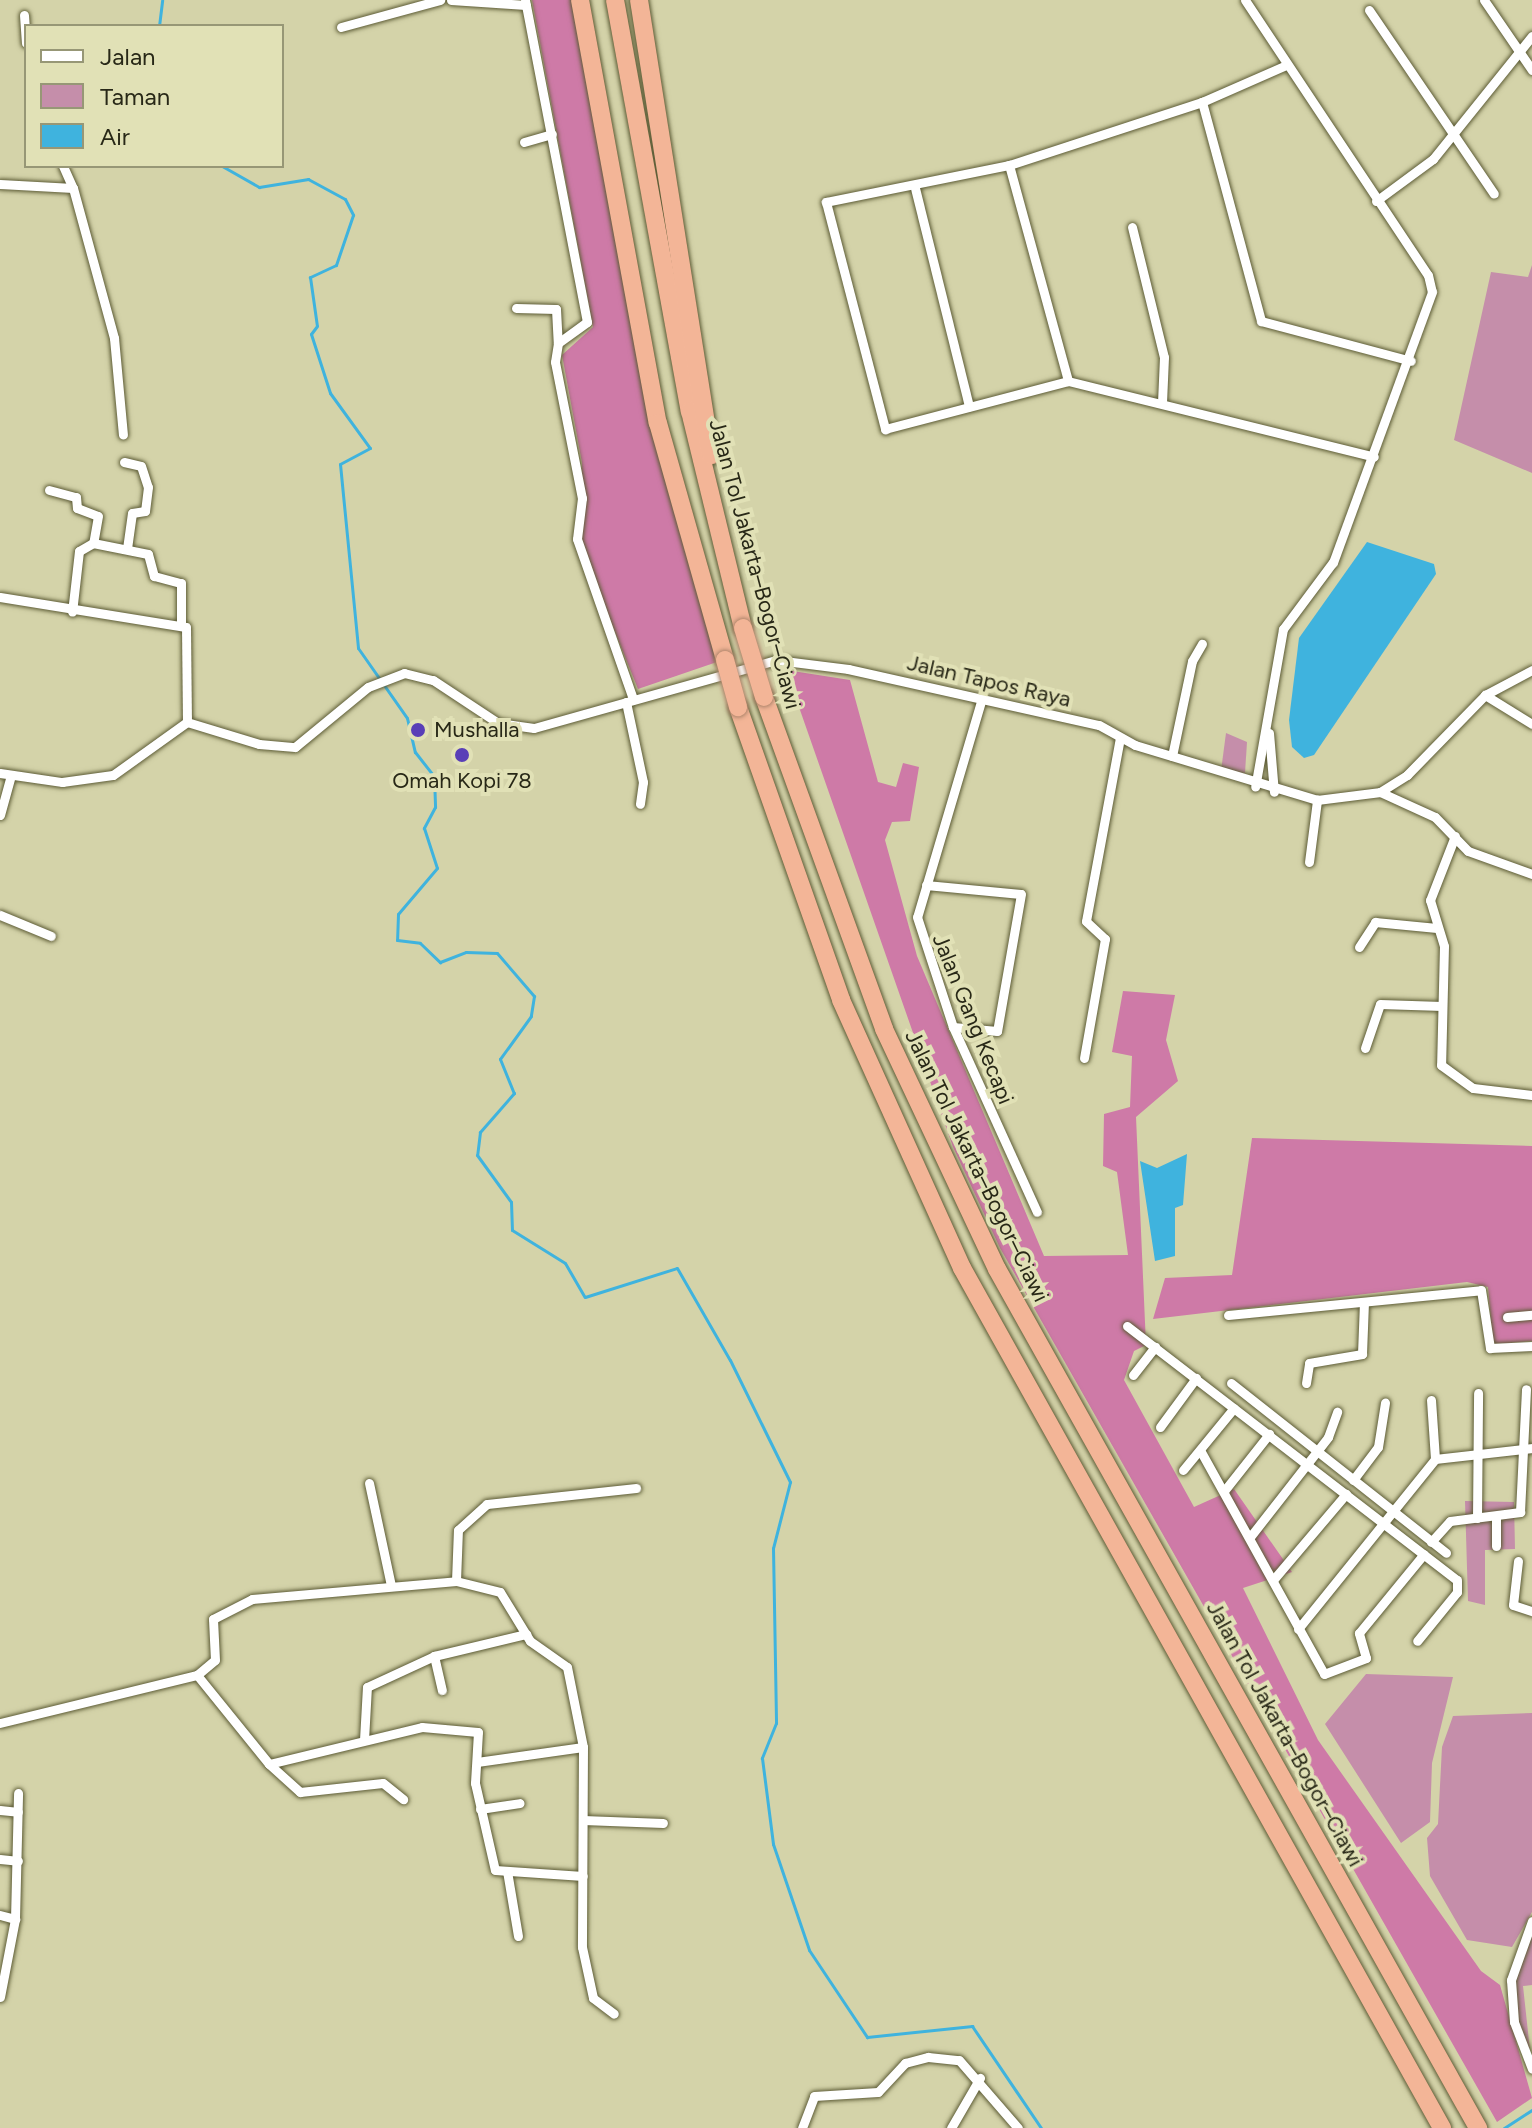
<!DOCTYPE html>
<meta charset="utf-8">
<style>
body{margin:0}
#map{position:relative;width:1532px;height:2128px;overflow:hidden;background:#d4d3a9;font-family:Figtree,sans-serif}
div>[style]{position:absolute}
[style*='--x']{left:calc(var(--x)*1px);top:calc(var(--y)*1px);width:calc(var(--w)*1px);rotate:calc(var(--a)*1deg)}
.green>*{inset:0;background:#c58eaa}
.forest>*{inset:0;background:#ce7aa7}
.water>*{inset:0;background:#3fb3de}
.stream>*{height:3px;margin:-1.5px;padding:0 1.5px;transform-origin:1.5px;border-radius:1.5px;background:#3fb3de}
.roads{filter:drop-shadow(0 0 2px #5d5c36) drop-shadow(0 0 2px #5d5c36)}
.street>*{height:9px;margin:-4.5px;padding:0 4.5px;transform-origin:4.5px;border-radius:4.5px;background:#fff}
.highway>*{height:18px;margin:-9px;padding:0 9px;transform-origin:9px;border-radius:9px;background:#f3b597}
.bridges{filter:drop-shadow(0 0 2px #ac846a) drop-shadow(0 0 2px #ac846a)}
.highway-bridge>*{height:18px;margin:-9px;padding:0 9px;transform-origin:9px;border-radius:9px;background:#f3b597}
.dots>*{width:22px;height:22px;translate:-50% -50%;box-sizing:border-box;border:4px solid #e1e1b6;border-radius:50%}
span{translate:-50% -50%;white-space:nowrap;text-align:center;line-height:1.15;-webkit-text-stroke:8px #e1e1b6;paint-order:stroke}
.street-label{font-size:22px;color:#282817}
.poi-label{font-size:22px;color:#282817}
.left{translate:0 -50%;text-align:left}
.legend{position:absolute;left:24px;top:24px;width:260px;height:144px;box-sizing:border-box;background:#e1e1b6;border:2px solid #979776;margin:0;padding:10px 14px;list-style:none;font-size:24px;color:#282817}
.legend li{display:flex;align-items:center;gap:16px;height:40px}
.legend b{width:40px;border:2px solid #979776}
</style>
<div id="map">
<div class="green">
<div style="clip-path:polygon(1532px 265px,1532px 473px,1454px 440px,1491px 272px,1528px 277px)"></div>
<div style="clip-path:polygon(1226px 733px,1247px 742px,1245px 773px,1221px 771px)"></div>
<div style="clip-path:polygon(1465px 1501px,1514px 1502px,1515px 1549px,1485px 1550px,1485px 1605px,1468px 1601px)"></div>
<div style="clip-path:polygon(1366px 1674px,1453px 1677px,1432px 1763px,1430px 1822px,1401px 1843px,1325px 1724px)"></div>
<div style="clip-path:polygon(1532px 1713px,1532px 1912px,1512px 1947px,1467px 1940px,1430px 1876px,1427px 1838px,1438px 1824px,1442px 1747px,1453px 1716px)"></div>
<div style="clip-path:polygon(1532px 1921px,1532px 1985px,1523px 1986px,1532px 2069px,1514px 2022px,1511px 1980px)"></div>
</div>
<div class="forest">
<div style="clip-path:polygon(532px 0,580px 0,658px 423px,717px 662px,638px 689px,580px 545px,582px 463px,562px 355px,593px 327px)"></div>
<div style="clip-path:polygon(786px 670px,850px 680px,878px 782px,896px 787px,903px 763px,919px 767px,910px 821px,892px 822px,885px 840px,917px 956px,1044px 1256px,1128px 1255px,1117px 1172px,1103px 1166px,1104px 1114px,1130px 1107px,1132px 1056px,1112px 1052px,1123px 991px,1175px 995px,1166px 1040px,1178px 1081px,1136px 1117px,1146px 1345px,1134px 1351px,1124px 1380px,1194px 1507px,1234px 1489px,1292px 1572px,1243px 1588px,1318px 1740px,1481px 1971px,1500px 1985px,1532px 2098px,1497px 2122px,1000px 1248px,953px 1147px)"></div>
<div style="clip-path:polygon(1252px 1138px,1532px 1146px,1532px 1341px,1493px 1344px,1488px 1287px,1467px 1282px,1153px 1319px,1165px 1278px,1232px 1275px)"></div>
</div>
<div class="water">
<div style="clip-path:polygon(1367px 542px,1434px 564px,1436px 574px,1314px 755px,1304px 758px,1292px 747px,1289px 720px,1299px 638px)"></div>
<div style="clip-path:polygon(1187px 1154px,1183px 1205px,1175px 1208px,1175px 1256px,1155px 1261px,1140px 1161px,1157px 1168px)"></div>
</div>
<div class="stream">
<div style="--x:159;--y:26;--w:26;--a:-83"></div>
<div style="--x:222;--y:166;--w:43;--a:29.6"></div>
<div style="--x:259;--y:187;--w:50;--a:-9.3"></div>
<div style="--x:308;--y:179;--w:42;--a:28.4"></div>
<div style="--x:345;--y:199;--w:18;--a:63"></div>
<div style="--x:353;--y:215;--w:53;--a:108.8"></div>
<div style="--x:336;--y:265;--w:29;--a:155"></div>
<div style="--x:310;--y:277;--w:49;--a:81.9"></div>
<div style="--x:317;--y:326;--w:10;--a:127"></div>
<div style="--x:311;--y:334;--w:62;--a:72.1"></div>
<div style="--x:330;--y:393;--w:68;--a:54"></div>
<div style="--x:370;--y:448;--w:34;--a:152"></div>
<div style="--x:340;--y:464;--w:185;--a:84.4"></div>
<div style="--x:358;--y:648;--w:85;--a:55"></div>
<div style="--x:407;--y:718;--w:35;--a:77"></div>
<div style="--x:415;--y:752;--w:31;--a:52"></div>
<div style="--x:434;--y:776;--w:31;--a:88"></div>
<div style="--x:435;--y:807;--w:24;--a:118"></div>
<div style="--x:424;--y:828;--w:42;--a:72"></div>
<div style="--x:437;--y:868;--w:60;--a:130.3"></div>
<div style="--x:398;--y:914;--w:26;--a:92"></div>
<div style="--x:397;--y:940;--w:23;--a:7"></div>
<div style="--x:420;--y:943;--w:28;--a:44"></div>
<div style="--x:440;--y:962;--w:28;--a:-21"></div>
<div style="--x:466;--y:952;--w:31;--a:2"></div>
<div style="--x:497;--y:953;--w:57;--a:49.3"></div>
<div style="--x:534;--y:996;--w:20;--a:99"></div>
<div style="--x:531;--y:1016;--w:53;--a:125.8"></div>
<div style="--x:500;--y:1059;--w:37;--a:68"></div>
<div style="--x:514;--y:1093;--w:52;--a:131.1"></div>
<div style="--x:480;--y:1132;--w:23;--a:97"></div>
<div style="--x:477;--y:1155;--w:58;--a:54.1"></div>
<div style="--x:511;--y:1202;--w:28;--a:88"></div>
<div style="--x:512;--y:1230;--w:62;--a:31.9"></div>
<div style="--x:565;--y:1263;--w:39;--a:60"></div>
<div style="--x:585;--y:1297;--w:96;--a:-17.5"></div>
<div style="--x:677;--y:1268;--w:106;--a:60.1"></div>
<div style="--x:730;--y:1360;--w:136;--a:63.8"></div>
<div style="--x:790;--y:1482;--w:68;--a:104.4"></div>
<div style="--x:773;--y:1548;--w:175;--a:89"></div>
<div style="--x:776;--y:1723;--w:38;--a:112"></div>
<div style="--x:762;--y:1758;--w:87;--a:82.7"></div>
<div style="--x:773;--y:1844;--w:112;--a:71.2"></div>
<div style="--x:809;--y:1950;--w:105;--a:56.3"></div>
<div style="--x:867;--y:2037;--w:106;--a:-6"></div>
<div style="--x:972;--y:2026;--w:123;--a:55.9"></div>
<div style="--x:1504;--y:2128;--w:33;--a:-33"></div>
</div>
<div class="roads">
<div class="street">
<div style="--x:451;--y:0;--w:75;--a:3.8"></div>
<div style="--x:525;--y:0;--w:328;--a:79.1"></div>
<div style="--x:587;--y:322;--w:36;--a:144"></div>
<div style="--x:558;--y:343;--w:19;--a:99"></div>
<div style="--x:555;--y:362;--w:139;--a:78.8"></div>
<div style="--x:582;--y:498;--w:41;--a:97"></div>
<div style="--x:577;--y:539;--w:170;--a:70.7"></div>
<div style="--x:1245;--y:0;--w:330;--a:56.4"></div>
<div style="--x:1428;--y:275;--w:17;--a:77"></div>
<div style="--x:1432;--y:292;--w:288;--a:110.1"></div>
<div style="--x:1333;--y:562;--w:84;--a:126.7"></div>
<div style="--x:1283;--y:629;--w:160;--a:100"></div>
<div style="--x:1484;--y:0;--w:85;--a:55.6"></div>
<div style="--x:1369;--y:10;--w:222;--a:55.8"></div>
<div style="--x:24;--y:15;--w:28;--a:86"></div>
<div style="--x:341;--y:27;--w:103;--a:-15.3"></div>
<div style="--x:1284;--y:66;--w:90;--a:156.3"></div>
<div style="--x:1202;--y:102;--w:203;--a:161.9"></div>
<div style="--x:1009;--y:165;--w:187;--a:168.6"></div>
<div style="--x:826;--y:202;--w:235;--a:75.4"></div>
<div style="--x:885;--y:429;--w:189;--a:-14.7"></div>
<div style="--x:1068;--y:381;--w:315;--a:13.9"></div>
<div style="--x:1202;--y:102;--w:227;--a:74.9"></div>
<div style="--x:1261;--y:321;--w:155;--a:14.9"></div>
<div style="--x:524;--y:142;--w:29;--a:-16"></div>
<div style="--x:1009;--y:165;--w:224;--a:74.7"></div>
<div style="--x:63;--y:166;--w:24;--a:66"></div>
<div style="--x:0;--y:184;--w:73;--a:3.1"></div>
<div style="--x:73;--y:188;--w:156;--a:74.7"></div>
<div style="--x:114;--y:338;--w:97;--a:84.7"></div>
<div style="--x:915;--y:188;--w:225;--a:76.1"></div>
<div style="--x:1376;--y:201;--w:71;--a:-36.4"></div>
<div style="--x:1433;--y:159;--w:158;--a:-51.2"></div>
<div style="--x:1132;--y:227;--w:134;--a:76.2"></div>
<div style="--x:1164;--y:357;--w:46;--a:92.5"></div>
<div style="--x:516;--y:308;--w:40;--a:1.4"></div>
<div style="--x:556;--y:309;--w:34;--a:87"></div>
<div style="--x:124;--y:462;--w:17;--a:13"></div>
<div style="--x:141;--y:466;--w:22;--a:72"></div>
<div style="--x:148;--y:487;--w:24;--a:97"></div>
<div style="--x:145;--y:511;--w:13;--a:171"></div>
<div style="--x:132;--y:513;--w:35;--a:98"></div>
<div style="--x:49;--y:490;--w:28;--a:15"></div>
<div style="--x:76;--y:497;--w:11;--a:85"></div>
<div style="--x:77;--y:508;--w:22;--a:21"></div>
<div style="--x:98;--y:516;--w:27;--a:100"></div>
<div style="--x:93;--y:543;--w:16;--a:150"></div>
<div style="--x:79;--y:551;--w:61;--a:96.5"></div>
<div style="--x:93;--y:543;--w:56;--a:11.3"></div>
<div style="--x:148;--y:554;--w:23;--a:75"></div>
<div style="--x:154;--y:576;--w:28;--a:15"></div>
<div style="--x:181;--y:583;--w:43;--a:90"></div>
<div style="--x:0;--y:597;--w:188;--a:9.2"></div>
<div style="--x:186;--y:627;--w:95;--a:89.4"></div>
<div style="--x:1485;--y:695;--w:55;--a:31.7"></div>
<div style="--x:982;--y:698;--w:228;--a:106.5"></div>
<div style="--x:917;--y:917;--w:116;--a:71.9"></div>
<div style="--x:953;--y:1027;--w:203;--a:65.6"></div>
<div style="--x:626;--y:702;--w:82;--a:78"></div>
<div style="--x:643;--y:782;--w:22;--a:98"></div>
<div style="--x:1269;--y:733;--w:59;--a:85.2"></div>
<div style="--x:1172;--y:756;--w:97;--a:-78.1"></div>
<div style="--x:1192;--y:661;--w:20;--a:-60"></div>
<div style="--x:0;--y:773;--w:63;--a:8.3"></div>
<div style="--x:62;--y:782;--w:51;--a:-7.8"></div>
<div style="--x:113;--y:775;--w:91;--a:-35.6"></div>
<div style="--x:187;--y:722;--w:75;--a:17"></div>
<div style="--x:259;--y:744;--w:36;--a:5"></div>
<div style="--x:295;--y:747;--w:94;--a:-39.4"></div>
<div style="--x:368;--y:687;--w:39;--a:-21"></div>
<div style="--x:404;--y:673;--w:30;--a:14"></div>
<div style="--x:433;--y:680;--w:78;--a:33.5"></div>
<div style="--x:498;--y:723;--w:36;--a:8"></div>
<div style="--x:534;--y:728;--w:251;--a:-15.7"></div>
<div style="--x:776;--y:660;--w:73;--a:7.1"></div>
<div style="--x:848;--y:669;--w:257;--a:12.6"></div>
<div style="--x:1099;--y:725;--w:41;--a:29.1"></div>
<div style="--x:1135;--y:745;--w:190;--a:16.8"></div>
<div style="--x:1317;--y:800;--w:64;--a:-7.2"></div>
<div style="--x:1380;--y:792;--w:32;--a:-32"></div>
<div style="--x:1407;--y:775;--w:112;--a:-45.7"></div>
<div style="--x:1485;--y:695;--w:53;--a:-28"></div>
<div style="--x:1380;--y:792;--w:60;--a:24.4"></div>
<div style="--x:1435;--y:817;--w:47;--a:45.9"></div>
<div style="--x:1468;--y:851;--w:68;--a:19.8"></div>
<div style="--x:0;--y:815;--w:41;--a:-74.6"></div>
<div style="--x:1455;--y:836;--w:69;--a:111.3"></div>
<div style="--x:1430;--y:900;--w:48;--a:73.1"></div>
<div style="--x:1444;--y:946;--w:119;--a:91.4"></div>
<div style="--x:1441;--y:1065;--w:39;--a:36"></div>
<div style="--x:1473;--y:1088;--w:59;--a:6.8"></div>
<div style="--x:1309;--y:862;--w:63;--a:-82.6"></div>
<div style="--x:926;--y:885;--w:95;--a:5.4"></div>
<div style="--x:1021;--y:894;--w:139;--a:99.9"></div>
<div style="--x:997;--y:1031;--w:44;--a:-174.8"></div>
<div style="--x:0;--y:915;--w:55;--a:22.4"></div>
<div style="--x:1359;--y:947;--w:30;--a:-57"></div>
<div style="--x:1375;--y:922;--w:62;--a:5.5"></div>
<div style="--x:1365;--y:1048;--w:46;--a:-71.2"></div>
<div style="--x:1380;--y:1004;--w:62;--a:1.8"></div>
<div style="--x:1084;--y:1058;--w:121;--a:-80"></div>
<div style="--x:1105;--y:939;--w:26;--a:-137"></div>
<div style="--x:1086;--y:921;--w:186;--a:-79.5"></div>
<div style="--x:1228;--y:1315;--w:254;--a:-5.6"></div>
<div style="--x:1481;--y:1290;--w:59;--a:81.2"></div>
<div style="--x:1490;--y:1348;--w:42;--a:-2.7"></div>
<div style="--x:1507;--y:1317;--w:25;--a:-5"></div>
<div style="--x:1127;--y:1326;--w:416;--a:37.6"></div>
<div style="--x:1457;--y:1580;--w:12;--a:90"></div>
<div style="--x:1457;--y:1592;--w:63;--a:129.2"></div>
<div style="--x:1133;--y:1375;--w:36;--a:-52"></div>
<div style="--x:1231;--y:1383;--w:274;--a:38.3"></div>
<div style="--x:1306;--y:1383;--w:20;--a:-81"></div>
<div style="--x:1309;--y:1363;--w:54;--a:-9.6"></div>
<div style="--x:1362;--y:1354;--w:51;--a:-87.8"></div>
<div style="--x:1431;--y:1400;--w:59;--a:86.1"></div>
<div style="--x:1160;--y:1427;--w:61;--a:-53.7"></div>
<div style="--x:1200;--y:1450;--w:256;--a:61"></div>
<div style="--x:1324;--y:1674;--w:45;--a:-20.9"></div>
<div style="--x:1366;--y:1658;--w:26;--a:-106"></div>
<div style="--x:1359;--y:1633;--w:102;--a:-50.6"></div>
<div style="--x:1183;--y:1470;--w:80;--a:-50.6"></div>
<div style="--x:1353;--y:1480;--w:41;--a:-52.9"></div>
<div style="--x:1378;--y:1447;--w:45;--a:-81"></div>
<div style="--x:369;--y:1483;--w:105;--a:77.9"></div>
<div style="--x:1224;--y:1491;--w:73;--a:-51.7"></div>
<div style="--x:1496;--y:1517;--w:29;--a:90"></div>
<div style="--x:1477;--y:1518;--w:125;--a:-89.5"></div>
<div style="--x:1250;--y:1537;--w:127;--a:-52"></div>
<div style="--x:1328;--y:1437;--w:27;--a:-70"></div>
<div style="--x:1431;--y:1542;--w:28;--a:-48"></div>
<div style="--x:1450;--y:1521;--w:71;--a:-7.3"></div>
<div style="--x:1520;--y:1512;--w:123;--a:-87.2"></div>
<div style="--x:1518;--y:1561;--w:44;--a:96.5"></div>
<div style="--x:1513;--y:1605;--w:20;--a:18"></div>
<div style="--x:1273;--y:1580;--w:113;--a:-49.7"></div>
<div style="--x:456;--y:1581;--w:51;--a:-87.8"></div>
<div style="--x:458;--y:1530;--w:39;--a:-42"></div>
<div style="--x:487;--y:1504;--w:150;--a:-6.1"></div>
<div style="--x:1298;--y:1629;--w:218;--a:-51.1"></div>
<div style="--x:1435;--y:1459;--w:98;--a:-6.5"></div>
<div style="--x:434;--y:1656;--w:35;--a:77"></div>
<div style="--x:197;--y:1675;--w:114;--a:51"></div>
<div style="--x:269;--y:1764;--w:157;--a:-13.6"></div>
<div style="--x:422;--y:1727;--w:56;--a:5.1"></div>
<div style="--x:478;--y:1732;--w:51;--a:93.4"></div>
<div style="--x:475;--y:1783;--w:89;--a:77.1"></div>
<div style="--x:495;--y:1870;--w:88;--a:3.9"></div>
<div style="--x:0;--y:1723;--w:203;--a:-13.7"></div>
<div style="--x:197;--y:1675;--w:23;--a:-40"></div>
<div style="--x:215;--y:1660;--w:41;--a:-92.8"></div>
<div style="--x:213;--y:1619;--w:44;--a:-27.1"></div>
<div style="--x:252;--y:1599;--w:205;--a:-5"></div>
<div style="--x:456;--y:1581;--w:45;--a:14"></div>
<div style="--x:500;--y:1592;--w:57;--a:58.5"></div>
<div style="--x:530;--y:1641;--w:45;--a:35.1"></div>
<div style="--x:567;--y:1667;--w:82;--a:78.7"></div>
<div style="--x:583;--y:1747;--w:200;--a:90.3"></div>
<div style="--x:582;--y:1947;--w:52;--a:77.8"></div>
<div style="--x:593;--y:1998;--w:26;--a:37"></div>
<div style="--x:364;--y:1740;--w:53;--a:-86.8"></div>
<div style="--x:367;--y:1687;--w:74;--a:-24.8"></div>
<div style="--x:434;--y:1656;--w:95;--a:-13.4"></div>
<div style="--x:477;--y:1762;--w:107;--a:-8.1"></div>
<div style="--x:269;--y:1764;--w:42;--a:42.1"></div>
<div style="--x:300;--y:1792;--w:83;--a:-6.2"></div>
<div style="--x:383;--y:1783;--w:26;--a:39"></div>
<div style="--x:480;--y:1809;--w:40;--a:-8.5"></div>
<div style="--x:0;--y:1810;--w:18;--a:6"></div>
<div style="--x:583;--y:1820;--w:80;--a:2.1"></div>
<div style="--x:0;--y:1859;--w:18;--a:6"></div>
<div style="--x:507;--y:1871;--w:66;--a:80.4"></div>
<div style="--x:0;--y:1915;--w:16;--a:15"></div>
<div style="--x:1532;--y:1921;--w:63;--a:109.6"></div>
<div style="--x:1511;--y:1980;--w:42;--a:85.9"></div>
<div style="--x:1514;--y:2022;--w:50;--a:69"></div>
<div style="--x:0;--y:1997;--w:79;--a:-79.1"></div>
<div style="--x:15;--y:1919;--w:126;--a:-88.6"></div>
<div style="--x:802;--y:2128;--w:34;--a:-69"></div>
<div style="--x:814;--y:2096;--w:64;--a:-3.6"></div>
<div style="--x:878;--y:2092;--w:40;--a:-47"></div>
<div style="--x:905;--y:2063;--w:24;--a:-15"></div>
<div style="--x:928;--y:2057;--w:31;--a:6"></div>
<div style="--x:959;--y:2060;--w:90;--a:49.1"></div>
<div style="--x:951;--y:2128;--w:58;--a:-59.9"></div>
</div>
<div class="highway">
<div style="--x:580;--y:0;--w:430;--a:79.6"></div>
<div style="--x:658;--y:423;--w:246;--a:74.2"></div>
<div style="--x:615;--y:0;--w:418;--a:79.7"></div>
<div style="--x:690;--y:411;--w:223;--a:76.3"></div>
<div style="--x:639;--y:0;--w:461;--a:81"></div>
<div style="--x:764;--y:697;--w:353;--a:70.1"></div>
<div style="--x:884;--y:1029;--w:265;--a:64.8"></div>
<div style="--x:997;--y:1269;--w:985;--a:60.75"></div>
<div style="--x:738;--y:707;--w:311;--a:70.6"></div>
<div style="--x:841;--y:1000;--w:294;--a:65.7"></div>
<div style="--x:962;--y:1268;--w:985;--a:60.83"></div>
</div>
</div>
<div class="bridges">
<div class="highway-bridge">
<div style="--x:743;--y:628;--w:72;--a:73.1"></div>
<div style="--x:725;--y:660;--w:49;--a:74.5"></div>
</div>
</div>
<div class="dots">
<div style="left:418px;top:730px;background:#593fb7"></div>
<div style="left:462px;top:755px;background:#593fb7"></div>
</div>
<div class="street-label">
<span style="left:755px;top:564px;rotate:75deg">Jalan Tol Jakarta–Bogor–Ciawi</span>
<span style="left:989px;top:681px;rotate:13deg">Jalan Tapos Raya</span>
<span style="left:973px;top:1019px;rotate:68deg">Jalan Gang Kecapi</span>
<span style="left:977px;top:1166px;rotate:64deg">Jalan Tol Jakarta–Bogor–Ciawi</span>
<span style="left:1285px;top:1734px;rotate:61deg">Jalan Tol Jakarta–Bogor–Ciawi</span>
</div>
<div class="poi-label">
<span class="left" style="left:434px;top:730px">Mushalla</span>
<span style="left:462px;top:781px">Omah Kopi 78</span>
</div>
<ul class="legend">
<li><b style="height:10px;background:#fff"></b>Jalan</li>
<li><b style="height:22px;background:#c58eaa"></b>Taman</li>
<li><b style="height:22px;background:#3fb3de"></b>Air</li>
</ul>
</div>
